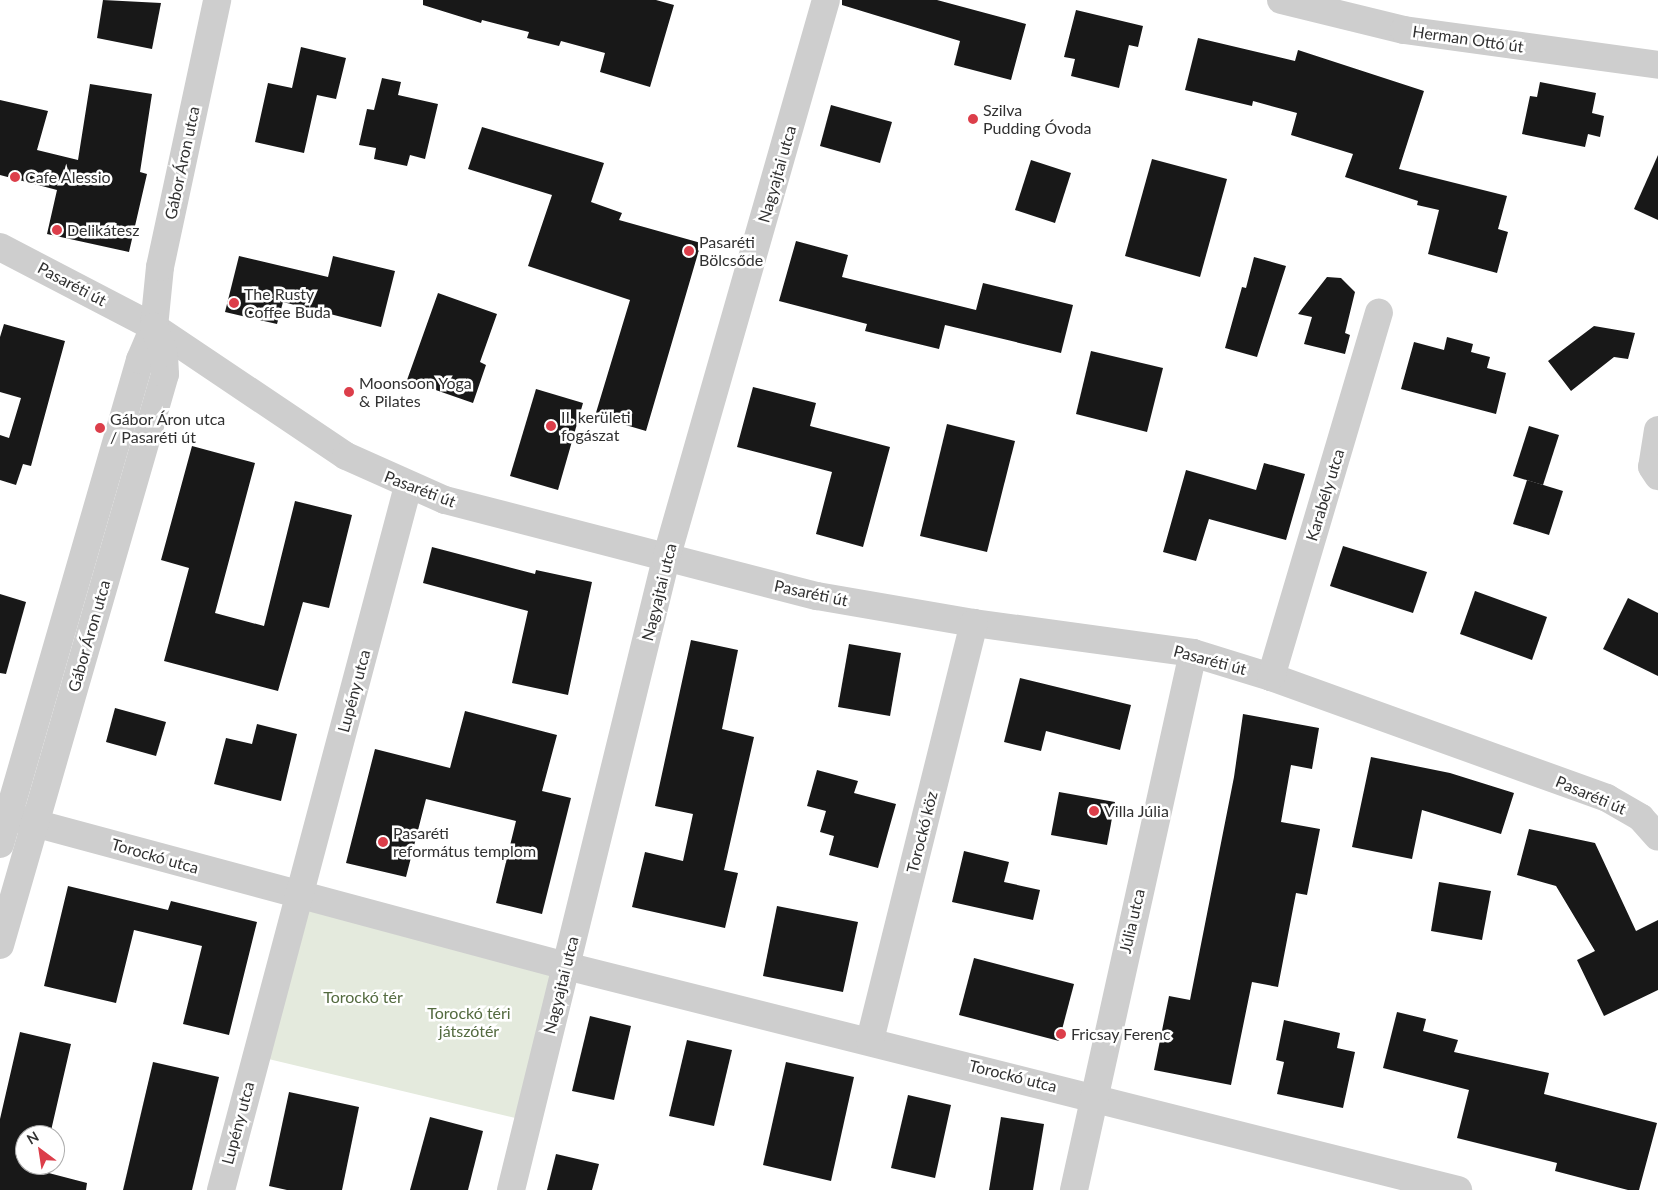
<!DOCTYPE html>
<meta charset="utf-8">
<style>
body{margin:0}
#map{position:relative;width:1658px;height:1190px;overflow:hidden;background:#fff;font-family:Lato,sans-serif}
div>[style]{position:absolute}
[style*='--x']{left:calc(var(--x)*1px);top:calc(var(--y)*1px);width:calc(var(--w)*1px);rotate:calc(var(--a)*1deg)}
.green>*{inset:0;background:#e4eadd}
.building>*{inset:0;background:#181818}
.minor>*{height:28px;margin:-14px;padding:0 14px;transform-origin:14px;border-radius:14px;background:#cecece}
.dots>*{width:14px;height:14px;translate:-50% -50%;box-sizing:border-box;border:2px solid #fff;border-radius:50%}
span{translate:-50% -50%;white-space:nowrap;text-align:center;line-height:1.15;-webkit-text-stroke:5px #fff;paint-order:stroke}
.street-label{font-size:16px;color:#313131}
.poi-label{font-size:16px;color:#313131}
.left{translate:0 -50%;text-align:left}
.park-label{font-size:16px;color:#546b40}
.north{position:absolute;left:15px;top:1125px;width:50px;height:50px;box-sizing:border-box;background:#fff;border:1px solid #adadad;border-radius:50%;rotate:329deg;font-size:14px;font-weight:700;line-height:20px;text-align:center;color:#313131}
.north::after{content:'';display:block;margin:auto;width:18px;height:22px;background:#dc3e4a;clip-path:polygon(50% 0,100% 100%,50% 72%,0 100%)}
</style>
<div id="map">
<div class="green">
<div style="clip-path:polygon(301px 896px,566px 966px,528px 1121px,256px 1056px)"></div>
</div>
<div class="building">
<div style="clip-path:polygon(103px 0,161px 3px,152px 49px,97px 38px)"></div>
<div style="clip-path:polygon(423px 0,656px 0,674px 5px,650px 87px,600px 72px,605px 53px,561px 41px,559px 46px,527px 38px,529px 32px,482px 20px,481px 23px,423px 5px)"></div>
<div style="clip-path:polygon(842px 0,937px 0,1026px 24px,1011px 80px,954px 65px,960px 41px,842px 5px)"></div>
<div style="clip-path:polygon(1076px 10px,1143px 26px,1138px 47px,1129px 45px,1119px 88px,1071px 76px,1075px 59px,1064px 57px)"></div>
<div style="clip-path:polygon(1198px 38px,1295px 61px,1298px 50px,1424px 91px,1399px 169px,1507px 196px,1498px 229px,1508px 232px,1497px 273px,1428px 254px,1439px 210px,1417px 205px,1418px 201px,1345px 177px,1353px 154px,1291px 135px,1297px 113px,1253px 101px,1252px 106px,1185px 90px)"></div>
<div style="clip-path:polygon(301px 47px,346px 58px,336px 99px,317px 95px,304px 153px,255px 142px,268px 83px,292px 88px)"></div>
<div style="clip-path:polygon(382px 78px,401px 82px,398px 95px,438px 104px,425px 159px,410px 155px,407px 166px,374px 159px,376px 148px,359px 145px,367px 109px,374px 110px)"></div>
<div style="clip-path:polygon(1540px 82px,1596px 93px,1592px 113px,1604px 116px,1600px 137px,1588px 134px,1585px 147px,1522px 134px,1530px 96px,1537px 97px)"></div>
<div style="clip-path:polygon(90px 84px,152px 94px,140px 172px,147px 174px,129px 252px,47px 234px,57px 190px,0 175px,0 100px,48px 111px,37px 150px,78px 160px)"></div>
<div style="clip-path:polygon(831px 105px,892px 122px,880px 163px,820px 146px)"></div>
<div style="clip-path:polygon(482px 127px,604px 163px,591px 202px,622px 213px,619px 220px,701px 243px,646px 431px,595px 416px,630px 300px,528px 266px,552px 195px,468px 169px)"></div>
<div style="clip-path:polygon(1658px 155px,1658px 220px,1634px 209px)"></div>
<div style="clip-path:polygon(1152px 159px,1227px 179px,1200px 277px,1125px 256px)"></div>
<div style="clip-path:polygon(1031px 160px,1071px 173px,1055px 223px,1015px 210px)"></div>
<div style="clip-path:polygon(796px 241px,848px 255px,842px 277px,976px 310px,983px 283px,1073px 305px,1061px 353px,945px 325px,939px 349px,865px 331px,867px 324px,779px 301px)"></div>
<div style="clip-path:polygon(239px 256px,328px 277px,333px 256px,395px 271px,381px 327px,283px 302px,277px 324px,225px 312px)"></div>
<div style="clip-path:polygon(1254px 257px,1286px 266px,1257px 357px,1225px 348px,1242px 287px,1246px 288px)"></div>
<div style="clip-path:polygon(1327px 277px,1341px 278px,1355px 292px,1345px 333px,1350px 335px,1345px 354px,1304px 344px,1312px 317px,1298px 314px)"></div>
<div style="clip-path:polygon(438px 293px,497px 314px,480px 362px,486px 365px,473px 403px,407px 380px)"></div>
<div style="clip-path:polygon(4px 324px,65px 341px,31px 466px,23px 464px,16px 485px,0 480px,0 435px,9px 438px,21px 398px,0 392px,0 337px)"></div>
<div style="clip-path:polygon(1594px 326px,1635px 333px,1628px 359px,1614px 357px,1571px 391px,1548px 361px)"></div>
<div style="clip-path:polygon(1447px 337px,1473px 344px,1471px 352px,1490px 357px,1487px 368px,1506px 373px,1496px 414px,1401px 389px,1414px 342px,1444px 350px)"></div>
<div style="clip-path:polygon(1091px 351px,1163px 368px,1147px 432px,1076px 414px)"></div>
<div style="clip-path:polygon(753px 387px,816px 403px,810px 426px,890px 447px,863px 547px,816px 534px,832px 472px,737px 447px)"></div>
<div style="clip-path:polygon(536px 389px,583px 403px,558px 490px,510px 476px)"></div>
<div style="clip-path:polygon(947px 424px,1015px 441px,987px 552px,920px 536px)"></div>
<div style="clip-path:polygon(1529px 426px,1559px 435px,1543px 485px,1513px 476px)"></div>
<div style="clip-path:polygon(192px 446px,255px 463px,215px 613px,264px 626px,295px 501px,352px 515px,329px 608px,303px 602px,278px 691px,164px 661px,189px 568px,161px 560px)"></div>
<div style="clip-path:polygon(1264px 463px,1305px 474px,1286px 540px,1209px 519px,1196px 561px,1163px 552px,1186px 470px,1256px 490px)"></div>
<div style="clip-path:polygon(1527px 480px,1563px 491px,1549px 535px,1513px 524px)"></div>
<div style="clip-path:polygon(1343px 546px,1427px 572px,1413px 613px,1330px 586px)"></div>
<div style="clip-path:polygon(432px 547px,535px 574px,536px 570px,592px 582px,568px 695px,512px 683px,528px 611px,423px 583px)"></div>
<div style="clip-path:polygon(1475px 591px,1547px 617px,1532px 660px,1460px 634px)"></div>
<div style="clip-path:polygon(0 594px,26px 602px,6px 674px,0 673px)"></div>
<div style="clip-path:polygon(1628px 598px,1658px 613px,1658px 676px,1603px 649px)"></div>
<div style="clip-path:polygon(691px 640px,738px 650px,722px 729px,754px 737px,724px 870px,738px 873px,725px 928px,632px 907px,645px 852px,683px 861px,693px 814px,655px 806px)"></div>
<div style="clip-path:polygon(849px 644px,901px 653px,890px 716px,838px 707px)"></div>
<div style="clip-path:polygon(1020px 678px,1131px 705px,1120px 750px,1046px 731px,1041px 751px,1004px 742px)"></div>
<div style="clip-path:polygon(115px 708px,166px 722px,156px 756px,106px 742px)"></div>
<div style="clip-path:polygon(465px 711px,557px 735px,542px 791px,571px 798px,542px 914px,496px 903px,516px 821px,426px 799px,406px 877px,346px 863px,375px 749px,450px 768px)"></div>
<div style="clip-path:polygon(1243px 714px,1319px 728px,1312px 769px,1291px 765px,1281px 822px,1320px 829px,1307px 895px,1296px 893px,1278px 987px,1252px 982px,1231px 1085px,1154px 1070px,1169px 996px,1190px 1000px,1234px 777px)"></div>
<div style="clip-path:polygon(257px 724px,297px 734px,281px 801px,214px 784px,226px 738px,252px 744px)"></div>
<div style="clip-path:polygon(1371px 757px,1450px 773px,1514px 793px,1501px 834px,1422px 810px,1412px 859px,1352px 847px)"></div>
<div style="clip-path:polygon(817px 770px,858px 781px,854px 793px,896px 804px,878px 868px,829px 855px,834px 836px,820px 832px,826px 811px,807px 806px)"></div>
<div style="clip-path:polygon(1059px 792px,1115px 802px,1107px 845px,1051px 835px)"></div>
<div style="clip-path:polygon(1529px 829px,1595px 843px,1636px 931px,1658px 920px,1658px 990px,1604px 1016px,1577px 960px,1595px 951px,1556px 886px,1517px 875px)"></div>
<div style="clip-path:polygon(964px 851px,1009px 862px,1004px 882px,1040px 890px,1033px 920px,952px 902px)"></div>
<div style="clip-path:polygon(1439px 882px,1491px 891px,1482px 940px,1431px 931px)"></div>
<div style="clip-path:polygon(68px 886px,168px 910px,171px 901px,257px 922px,229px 1035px,183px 1024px,202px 946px,134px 930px,116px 1003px,44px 986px)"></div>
<div style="clip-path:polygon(777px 906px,858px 922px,843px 992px,763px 976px)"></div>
<div style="clip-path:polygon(974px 958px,1074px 984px,1059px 1041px,959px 1015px)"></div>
<div style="clip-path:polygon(1397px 1012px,1426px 1019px,1423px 1031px,1458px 1040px,1454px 1052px,1549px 1073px,1544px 1094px,1657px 1123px,1639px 1190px,1628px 1190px,1555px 1171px,1557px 1163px,1457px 1138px,1469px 1090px,1383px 1068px)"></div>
<div style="clip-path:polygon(590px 1016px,631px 1026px,614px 1100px,572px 1091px)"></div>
<div style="clip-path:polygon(1284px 1020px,1340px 1033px,1337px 1048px,1355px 1052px,1343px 1108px,1277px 1094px,1284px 1062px,1276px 1060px)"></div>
<div style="clip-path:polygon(20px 1032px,71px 1044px,50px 1135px,25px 1135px,25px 1165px,43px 1165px,41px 1171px,87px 1183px,86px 1190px,0 1190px,0 1119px)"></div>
<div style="clip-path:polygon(687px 1040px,732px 1050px,714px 1126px,669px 1116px)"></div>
<div style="clip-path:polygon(153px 1062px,219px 1077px,192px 1190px,123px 1190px)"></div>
<div style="clip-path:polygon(786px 1062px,854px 1077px,831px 1181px,763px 1165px)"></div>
<div style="clip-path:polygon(289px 1092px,359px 1107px,342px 1190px,287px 1190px,269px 1186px)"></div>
<div style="clip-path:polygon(908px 1095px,951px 1105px,935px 1178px,891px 1168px)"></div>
<div style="clip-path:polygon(430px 1117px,483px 1131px,468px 1190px,410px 1190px)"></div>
<div style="clip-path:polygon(1001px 1117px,1044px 1124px,1033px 1190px,989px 1190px)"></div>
<div style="clip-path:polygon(556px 1154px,599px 1164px,592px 1190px,547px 1190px)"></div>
</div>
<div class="minor">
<div style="--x:1281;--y:0;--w:127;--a:13.7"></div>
<div style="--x:1404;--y:30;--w:256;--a:7.8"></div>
<div style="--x:0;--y:247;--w:174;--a:27.5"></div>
<div style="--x:154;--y:327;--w:231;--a:33.9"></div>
<div style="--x:346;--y:456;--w:108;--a:24"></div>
<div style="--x:445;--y:500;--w:384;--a:14.5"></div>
<div style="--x:817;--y:596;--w:159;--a:9.8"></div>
<div style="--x:974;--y:623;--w:221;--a:7.8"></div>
<div style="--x:1193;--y:653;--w:82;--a:17.1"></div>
<div style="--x:1271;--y:677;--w:357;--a:19.8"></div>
<div style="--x:1607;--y:798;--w:39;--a:30"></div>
<div style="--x:1641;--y:818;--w:25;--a:48"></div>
<div style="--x:1658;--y:430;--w:37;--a:99"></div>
<div style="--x:1652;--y:467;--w:11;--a:56"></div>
<div style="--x:1271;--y:677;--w:380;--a:-73.5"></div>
<div style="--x:8;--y:816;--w:578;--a:15.05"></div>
<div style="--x:566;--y:966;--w:920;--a:14.1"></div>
<div style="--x:0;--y:844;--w:504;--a:-73.87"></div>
<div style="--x:140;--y:360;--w:36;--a:-67"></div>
<div style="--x:154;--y:327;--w:60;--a:-84.3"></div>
<div style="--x:160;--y:267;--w:273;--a:-77.9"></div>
<div style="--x:0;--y:945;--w:594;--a:-73.88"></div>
<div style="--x:165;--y:374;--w:21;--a:-93"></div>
<div style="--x:164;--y:353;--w:28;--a:-111"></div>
<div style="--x:870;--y:1040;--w:430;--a:-76"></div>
<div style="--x:221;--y:1190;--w:728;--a:-75.12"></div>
<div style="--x:511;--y:1190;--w:650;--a:-76.2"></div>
<div style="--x:666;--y:559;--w:581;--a:-74.03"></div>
<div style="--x:1074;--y:1190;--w:550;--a:-77.51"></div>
</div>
<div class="dots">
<div style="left:973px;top:119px;background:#dc3e4a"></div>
<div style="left:15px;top:177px;background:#dc3e4a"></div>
<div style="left:57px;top:230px;background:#dc3e4a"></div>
<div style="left:689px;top:251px;background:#dc3e4a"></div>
<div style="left:234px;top:303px;background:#dc3e4a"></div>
<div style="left:349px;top:392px;background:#dc3e4a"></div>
<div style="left:551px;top:426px;background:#dc3e4a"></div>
<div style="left:100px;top:428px;background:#dc3e4a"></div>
<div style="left:1094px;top:811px;background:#dc3e4a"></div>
<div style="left:383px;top:842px;background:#dc3e4a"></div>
<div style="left:1061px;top:1034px;background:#dc3e4a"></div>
</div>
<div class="street-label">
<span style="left:1468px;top:39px;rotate:8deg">Herman Ottó út</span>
<span style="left:182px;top:163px;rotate:-78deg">Gábor Áron utca</span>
<span style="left:777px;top:174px;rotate:-74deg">Nagyajtai utca</span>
<span style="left:72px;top:284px;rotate:28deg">Pasaréti út</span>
<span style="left:420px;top:489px;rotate:21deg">Pasaréti út</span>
<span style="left:1325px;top:495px;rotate:-73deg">Karabély utca</span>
<span style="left:659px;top:592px;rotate:-76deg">Nagyajtai utca</span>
<span style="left:811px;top:593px;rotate:12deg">Pasaréti út</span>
<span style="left:89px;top:636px;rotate:-74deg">Gábor Áron utca</span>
<span style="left:1210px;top:660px;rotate:15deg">Pasaréti út</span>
<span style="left:354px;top:691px;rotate:-75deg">Lupény utca</span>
<span style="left:1591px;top:795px;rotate:23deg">Pasaréti út</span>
<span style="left:922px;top:832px;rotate:-76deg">Torockó köz</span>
<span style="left:155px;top:856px;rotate:16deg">Torockó utca</span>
<span style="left:1132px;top:921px;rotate:-77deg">Júlia utca</span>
<span style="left:561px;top:985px;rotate:-76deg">Nagyajtai utca</span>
<span style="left:1013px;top:1076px;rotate:14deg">Torockó utca</span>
<span style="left:238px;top:1123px;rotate:-75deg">Lupény utca</span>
</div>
<div class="poi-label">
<span class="left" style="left:983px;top:119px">Szilva<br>Pudding Óvoda</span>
<span class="left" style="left:25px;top:177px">Cafe Alessio</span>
<span class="left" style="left:67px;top:230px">Delikátesz</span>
<span class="left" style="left:699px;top:251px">Pasaréti<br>Bölcsőde</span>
<span class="left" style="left:244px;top:303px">The Rusty<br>Coffee Buda</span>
<span class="left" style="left:359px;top:392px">Moonsoon Yoga<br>&amp; Pilates</span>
<span class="left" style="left:561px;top:426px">II. kerületi<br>fogászat</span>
<span class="left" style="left:110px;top:428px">Gábor Áron utca<br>/ Pasaréti út</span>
<span class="left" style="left:1104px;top:811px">Villa Júlia</span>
<span class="left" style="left:393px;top:842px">Pasaréti<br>református templom</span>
<span class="left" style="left:1071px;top:1034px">Fricsay Ferenc</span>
</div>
<div class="park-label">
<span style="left:363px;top:997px">Torockó tér</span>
<span style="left:469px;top:1022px">Torockó téri<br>játszótér</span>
</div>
<div class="north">N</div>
</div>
